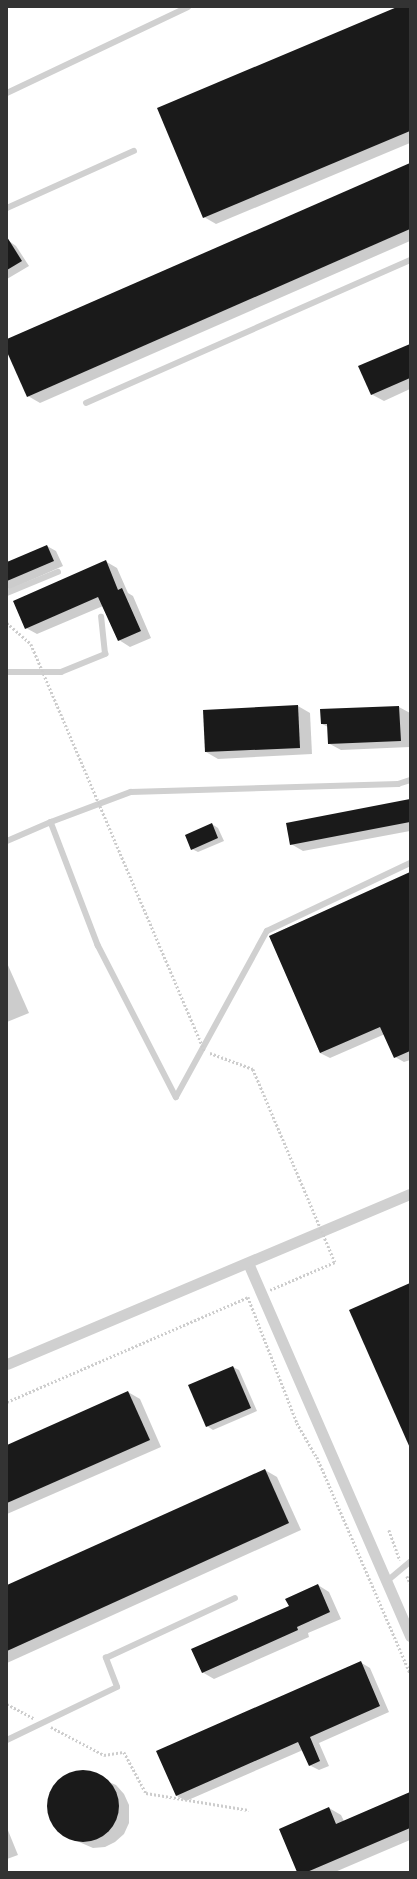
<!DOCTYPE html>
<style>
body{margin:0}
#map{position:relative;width:417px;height:1879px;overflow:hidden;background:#fff;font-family:"PT Sans Narrow",sans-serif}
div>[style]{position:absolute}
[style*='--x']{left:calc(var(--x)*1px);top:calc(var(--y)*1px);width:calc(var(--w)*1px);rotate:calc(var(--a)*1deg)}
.shadow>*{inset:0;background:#0003}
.building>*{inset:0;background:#1a1a1a}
.round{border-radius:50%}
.path>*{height:2.5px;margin-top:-1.25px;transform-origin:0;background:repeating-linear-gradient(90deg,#cdcdcd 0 2px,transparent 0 4px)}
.service>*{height:5.5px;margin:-2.75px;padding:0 2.75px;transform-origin:2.75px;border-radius:2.75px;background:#d0d0d0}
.minor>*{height:11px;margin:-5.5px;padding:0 5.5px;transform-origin:5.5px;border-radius:5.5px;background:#d0d0d0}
.path-bridge>*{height:2.5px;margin-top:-1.25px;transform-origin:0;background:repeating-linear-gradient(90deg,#cdcdcd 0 2px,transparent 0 4px)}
span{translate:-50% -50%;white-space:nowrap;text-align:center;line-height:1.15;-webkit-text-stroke:4px #fff;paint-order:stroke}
.frame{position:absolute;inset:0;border:8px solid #333;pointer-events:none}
</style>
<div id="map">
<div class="shadow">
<div style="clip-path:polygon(400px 7px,410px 7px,410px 143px,216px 224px,204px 217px)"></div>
<div style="clip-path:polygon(410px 164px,410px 241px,40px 403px,28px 396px,7px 349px,7px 340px)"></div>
<div style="clip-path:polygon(9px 241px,16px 246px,29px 266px,7px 279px)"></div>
<div style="clip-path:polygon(410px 345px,410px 389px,384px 401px,371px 394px)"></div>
<div style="clip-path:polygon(47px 546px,56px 551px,63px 566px,20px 585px,14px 592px,7px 588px,7px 560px,10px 562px)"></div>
<div style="clip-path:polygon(105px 561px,117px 568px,128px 593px,133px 596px,151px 638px,130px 647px,119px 640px,103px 606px,37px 634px,26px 628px)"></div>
<div style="clip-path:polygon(298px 706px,310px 713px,312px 754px,218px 759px,206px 752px)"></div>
<div style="clip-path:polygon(399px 707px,410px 713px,410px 747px,341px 750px,328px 743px,328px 727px,322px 724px,321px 710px)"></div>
<div style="clip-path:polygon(410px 800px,410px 831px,303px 851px,291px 844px)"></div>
<div style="clip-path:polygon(212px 824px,218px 828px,224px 841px,198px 852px,192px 849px)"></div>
<div style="clip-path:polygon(410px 874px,410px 1060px,404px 1062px,395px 1057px,385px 1034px,330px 1058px,320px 1053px,271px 935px)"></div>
<div style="clip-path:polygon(7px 963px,29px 1013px,7px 1022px)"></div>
<div style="clip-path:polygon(233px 1367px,239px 1370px,257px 1411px,213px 1430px,207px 1426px)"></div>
<div style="clip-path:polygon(128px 1392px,140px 1399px,161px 1447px,7px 1514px,7px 1446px)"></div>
<div style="clip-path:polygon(265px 1470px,277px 1477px,301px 1530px,7px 1663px,7px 1586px)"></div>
<div style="clip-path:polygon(318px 1585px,329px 1592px,341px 1619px,308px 1633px,309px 1637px,214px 1679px,202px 1672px)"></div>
<div style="clip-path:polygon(360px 1662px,370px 1668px,389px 1712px,319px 1743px,329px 1766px,319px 1770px,309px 1765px,303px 1750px,186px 1801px,177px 1796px,158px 1752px)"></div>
<div style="clip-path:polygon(86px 1772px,116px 1785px,124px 1794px,129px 1805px,129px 1823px,124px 1834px,115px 1842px,105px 1847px,93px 1848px,63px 1835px,55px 1826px,49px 1815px,49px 1797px,55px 1786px,63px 1778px,74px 1773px)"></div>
<div style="clip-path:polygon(410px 1793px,410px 1840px,335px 1872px,298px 1872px,329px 1808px,341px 1815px,344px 1821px)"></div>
<div style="clip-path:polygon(7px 1828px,18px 1855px,7px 1859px)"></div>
</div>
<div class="building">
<div style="clip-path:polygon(397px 7px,410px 7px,410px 131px,203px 218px,157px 108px)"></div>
<div style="clip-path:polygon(410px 163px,410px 229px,27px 397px,7px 352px,7px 339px)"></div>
<div style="clip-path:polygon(7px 237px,22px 261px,7px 270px)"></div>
<div style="clip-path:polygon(410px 344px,410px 378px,371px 395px,358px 366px)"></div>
<div style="clip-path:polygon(47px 545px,54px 561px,7px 581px,7px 562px)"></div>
<div style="clip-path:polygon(106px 560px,118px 590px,122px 588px,141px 631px,118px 641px,98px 597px,25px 629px,13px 601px)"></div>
<div style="clip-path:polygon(298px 705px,300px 748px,205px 752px,203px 710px)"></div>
<div style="clip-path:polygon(399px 706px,401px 741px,328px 744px,327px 724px,321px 724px,320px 709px)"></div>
<div style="clip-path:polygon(410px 799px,410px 822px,290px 845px,286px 823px)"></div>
<div style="clip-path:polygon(212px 823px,218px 838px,191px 850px,185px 835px)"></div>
<div style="clip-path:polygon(410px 872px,410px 1051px,394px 1058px,380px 1027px,320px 1053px,269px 936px)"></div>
<div style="clip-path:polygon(410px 1283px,410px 1448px,349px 1310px)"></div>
<div style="clip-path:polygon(233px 1366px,251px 1408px,206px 1427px,188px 1385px)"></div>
<div style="clip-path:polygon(128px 1391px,150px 1440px,7px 1503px,7px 1445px)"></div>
<div style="clip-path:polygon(265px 1469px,289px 1523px,7px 1651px,7px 1585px)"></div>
<div style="clip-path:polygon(318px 1584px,330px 1612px,297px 1627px,298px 1630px,202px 1673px,191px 1649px,289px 1606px,285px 1599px)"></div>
<div style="clip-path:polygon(361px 1661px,380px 1706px,310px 1737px,320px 1761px,309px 1766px,298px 1742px,176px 1796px,156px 1751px)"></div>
<div class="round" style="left:47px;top:1770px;width:72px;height:72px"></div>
<div style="clip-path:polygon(410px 1792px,410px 1828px,307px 1872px,297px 1872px,279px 1829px,329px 1807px,336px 1824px)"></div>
</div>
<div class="path">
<div style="--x:7;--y:623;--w:32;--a:41"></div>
<div style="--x:210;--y:1053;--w:46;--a:20.4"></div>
<div style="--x:270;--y:1290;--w:71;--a:-23.3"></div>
<div style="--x:248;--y:1297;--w:135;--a:68.7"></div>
<div style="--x:297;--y:1423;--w:39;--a:60"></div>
<div style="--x:317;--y:1457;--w:235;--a:66.7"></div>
<div style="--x:7;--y:1402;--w:264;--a:-23.5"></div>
<div style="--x:389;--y:1530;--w:32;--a:70"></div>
<div style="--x:407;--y:1576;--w:8;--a:67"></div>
<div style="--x:7;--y:1704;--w:30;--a:28"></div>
<div style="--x:51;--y:1727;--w:60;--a:27.8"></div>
<div style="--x:104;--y:1755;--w:20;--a:-9"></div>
<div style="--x:124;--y:1752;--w:47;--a:61.8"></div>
<div style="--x:146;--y:1793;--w:104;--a:9.4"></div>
</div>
<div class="service">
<div style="--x:7;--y:93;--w:200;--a:-25.4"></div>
<div style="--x:7;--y:208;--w:139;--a:-24.2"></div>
<div style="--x:86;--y:403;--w:354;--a:-23.8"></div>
<div style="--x:7;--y:593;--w:55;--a:-22.4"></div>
<div style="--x:7;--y:672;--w:54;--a:0"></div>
<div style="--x:61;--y:672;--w:48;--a:-22.2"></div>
<div style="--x:105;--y:654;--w:37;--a:-96"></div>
<div style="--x:51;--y:822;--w:85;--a:-20.6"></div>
<div style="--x:131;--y:792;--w:267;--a:-1.7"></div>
<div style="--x:398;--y:784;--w:13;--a:-18"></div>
<div style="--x:7;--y:841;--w:48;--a:-23.4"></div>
<div style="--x:51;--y:822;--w:132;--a:69.1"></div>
<div style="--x:98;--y:945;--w:171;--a:62.8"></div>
<div style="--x:176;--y:1097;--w:189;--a:-61.3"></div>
<div style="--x:267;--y:931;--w:158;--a:-25.4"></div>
<div style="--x:386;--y:1582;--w:31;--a:-40"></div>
<div style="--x:7;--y:1740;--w:122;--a:-25.7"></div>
<div style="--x:117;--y:1687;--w:31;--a:-111"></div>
<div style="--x:106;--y:1658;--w:142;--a:-24.9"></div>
</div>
<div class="minor">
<div style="--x:248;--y:1263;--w:407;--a:66.5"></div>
<div style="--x:7;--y:1364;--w:437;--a:-22.9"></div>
</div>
<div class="path-bridge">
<div style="--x:31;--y:644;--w:443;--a:66.9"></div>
<div style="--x:253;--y:1069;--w:210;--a:67"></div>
</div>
<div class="frame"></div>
</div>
